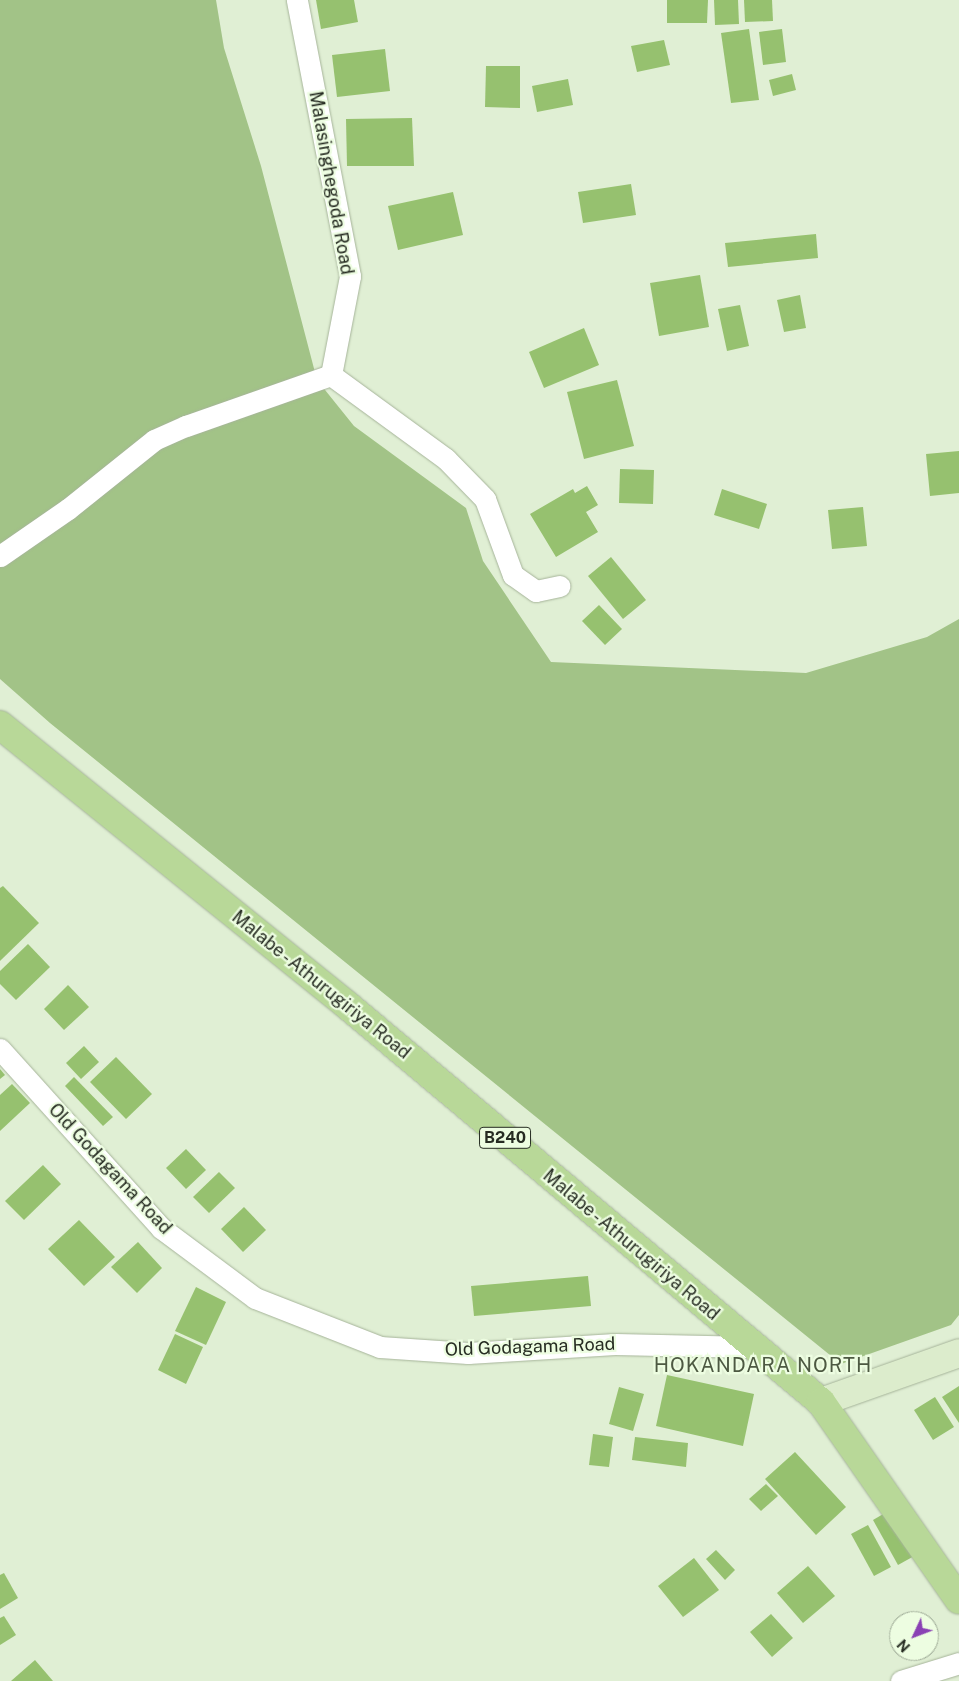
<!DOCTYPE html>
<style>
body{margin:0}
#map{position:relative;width:959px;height:1681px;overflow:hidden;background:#e0efd4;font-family:"Public Sans",sans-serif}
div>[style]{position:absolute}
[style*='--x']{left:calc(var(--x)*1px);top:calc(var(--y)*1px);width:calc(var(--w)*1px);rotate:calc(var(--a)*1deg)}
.green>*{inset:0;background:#a2c387}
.building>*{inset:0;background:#96c16f}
.roads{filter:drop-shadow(0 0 1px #a6b49a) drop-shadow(0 0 1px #a6b49a)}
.street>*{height:21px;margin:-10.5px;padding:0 10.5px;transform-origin:10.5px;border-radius:10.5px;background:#fff}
.secondary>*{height:28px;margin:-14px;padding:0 14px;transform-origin:14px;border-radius:14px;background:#dceccc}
.primary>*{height:28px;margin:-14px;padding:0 14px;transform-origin:14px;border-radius:14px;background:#b8d898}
span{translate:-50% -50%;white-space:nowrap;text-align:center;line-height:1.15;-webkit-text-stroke:4.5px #edfde1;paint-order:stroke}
.shield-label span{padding:1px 4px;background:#edfde1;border:1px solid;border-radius:4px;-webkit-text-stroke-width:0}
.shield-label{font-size:16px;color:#262c22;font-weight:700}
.street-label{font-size:18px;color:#262c22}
.quarter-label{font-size:20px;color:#4d5942;letter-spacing:1px}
.north{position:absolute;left:889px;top:1611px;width:50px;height:50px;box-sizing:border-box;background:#edfde1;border:1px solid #9da995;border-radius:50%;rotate:227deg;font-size:14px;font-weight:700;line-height:20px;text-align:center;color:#262c22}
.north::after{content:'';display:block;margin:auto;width:18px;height:22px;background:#8a41b4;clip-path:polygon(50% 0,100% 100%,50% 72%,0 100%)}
</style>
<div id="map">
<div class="green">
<div style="clip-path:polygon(0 0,216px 0,224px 48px,261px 166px,317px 380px,354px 426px,466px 508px,483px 561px,551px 662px,806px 673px,927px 637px,959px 619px,959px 1315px,951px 1325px,841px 1364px,50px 723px,0 679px)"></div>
</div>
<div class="building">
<div style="clip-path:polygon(316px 0,354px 0,358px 22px,321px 29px)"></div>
<div style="clip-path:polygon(667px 0,708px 0,707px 23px,667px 23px)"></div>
<div style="clip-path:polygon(714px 0,738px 0,739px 24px,715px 25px)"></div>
<div style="clip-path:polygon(744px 0,772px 0,773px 21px,745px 22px)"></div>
<div style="clip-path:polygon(749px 29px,759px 100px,731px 103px,721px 33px)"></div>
<div style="clip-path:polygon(782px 29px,786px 62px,763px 65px,759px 32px)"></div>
<div style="clip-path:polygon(664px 40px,670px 65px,637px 72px,631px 46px)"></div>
<div style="clip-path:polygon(385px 49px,390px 91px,337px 97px,332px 55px)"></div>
<div style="clip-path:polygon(486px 66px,520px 66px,520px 108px,485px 107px)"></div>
<div style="clip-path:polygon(792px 74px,796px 90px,773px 96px,769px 80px)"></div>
<div style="clip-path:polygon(568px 79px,573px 105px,537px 112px,532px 86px)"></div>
<div style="clip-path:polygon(412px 118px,414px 166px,347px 166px,346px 119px)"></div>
<div style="clip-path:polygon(631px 184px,636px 215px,583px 223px,578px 192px)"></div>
<div style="clip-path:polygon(453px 192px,463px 235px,398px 250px,388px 206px)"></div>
<div style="clip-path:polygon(816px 234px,818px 258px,728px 267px,725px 243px)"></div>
<div style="clip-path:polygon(700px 275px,709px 327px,659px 336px,650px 283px)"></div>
<div style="clip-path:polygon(800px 295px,806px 328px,784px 332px,777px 300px)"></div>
<div style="clip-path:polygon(740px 305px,749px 346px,727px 351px,718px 309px)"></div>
<div style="clip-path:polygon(584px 328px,599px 365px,544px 388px,529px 352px)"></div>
<div style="clip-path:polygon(617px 380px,634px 446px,584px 459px,567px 392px)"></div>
<div style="clip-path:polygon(959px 451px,959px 493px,930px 496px,926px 454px)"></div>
<div style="clip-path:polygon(620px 469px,654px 470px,653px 504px,619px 503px)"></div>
<div style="clip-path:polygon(587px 486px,598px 505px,586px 512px,598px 532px,556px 557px,530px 514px,573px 489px,575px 493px)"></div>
<div style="clip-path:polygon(722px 489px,767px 504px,759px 529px,714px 515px)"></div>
<div style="clip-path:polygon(863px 507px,867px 546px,832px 549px,828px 510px)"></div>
<div style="clip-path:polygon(611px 557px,646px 600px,623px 619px,588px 576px)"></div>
<div style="clip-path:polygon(599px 605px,622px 629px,605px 645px,582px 621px)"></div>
<div style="clip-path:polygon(3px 886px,39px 923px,0 961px,0 888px)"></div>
<div style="clip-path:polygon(28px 944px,50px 967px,16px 1000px,0 984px,0 971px)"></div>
<div style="clip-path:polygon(68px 985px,89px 1007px,64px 1030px,44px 1009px)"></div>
<div style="clip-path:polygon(84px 1046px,99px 1062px,81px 1079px,66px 1063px)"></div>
<div style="clip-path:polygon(116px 1057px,152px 1094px,126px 1119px,90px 1082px)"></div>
<div style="clip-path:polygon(0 1069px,5px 1075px,0 1079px)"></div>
<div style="clip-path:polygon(74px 1077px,113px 1117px,103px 1126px,65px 1086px)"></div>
<div style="clip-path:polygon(12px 1084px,30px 1103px,0 1131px,0 1095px)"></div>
<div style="clip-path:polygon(186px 1149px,206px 1170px,186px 1189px,166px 1168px)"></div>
<div style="clip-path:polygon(43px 1165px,61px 1184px,24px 1220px,5px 1201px)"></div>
<div style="clip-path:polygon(219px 1172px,235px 1188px,209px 1213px,193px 1197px)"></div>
<div style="clip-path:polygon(244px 1207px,266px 1230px,243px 1252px,221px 1229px)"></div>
<div style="clip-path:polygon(79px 1220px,115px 1257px,84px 1286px,48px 1249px)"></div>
<div style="clip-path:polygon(138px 1242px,162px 1268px,137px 1293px,111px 1267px)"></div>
<div style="clip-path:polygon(588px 1276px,591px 1306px,474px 1316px,471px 1286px)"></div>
<div style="clip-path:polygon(196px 1287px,226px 1302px,206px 1345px,175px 1331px)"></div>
<div style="clip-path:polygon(175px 1334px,203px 1347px,186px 1384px,158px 1370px)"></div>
<div style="clip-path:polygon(667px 1375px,754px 1394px,743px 1446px,656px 1426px)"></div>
<div style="clip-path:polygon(959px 1386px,959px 1423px,942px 1397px)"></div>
<div style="clip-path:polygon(619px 1387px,644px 1394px,633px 1431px,609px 1424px)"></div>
<div style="clip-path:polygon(935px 1397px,954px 1427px,933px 1440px,914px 1410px)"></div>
<div style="clip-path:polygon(593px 1434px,613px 1437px,609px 1467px,589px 1465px)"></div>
<div style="clip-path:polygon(635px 1437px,688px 1443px,686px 1467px,632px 1460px)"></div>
<div style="clip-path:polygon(795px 1452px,846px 1507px,816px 1535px,765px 1479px)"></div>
<div style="clip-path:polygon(766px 1484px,778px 1496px,761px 1511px,749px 1499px)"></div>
<div style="clip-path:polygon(890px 1510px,916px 1555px,898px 1565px,873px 1520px)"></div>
<div style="clip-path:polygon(868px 1525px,891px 1567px,874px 1576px,851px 1534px)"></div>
<div style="clip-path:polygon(716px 1550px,735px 1570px,725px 1580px,706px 1559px)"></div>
<div style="clip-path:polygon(694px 1558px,719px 1590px,683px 1617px,658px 1586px)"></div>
<div style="clip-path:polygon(808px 1566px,835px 1596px,803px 1623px,777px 1593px)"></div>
<div style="clip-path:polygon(4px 1573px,18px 1598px,0 1609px,0 1575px)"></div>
<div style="clip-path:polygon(771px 1614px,793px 1638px,772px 1657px,750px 1632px)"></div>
<div style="clip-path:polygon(4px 1616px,16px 1635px,0 1645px,0 1618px)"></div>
<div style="clip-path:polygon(35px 1660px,53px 1681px,11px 1681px)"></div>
</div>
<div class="roads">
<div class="street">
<div style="--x:331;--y:375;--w:142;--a:36.1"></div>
<div style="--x:446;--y:459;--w:56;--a:45.7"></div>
<div style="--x:485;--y:499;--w:81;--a:69.8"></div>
<div style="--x:513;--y:575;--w:28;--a:35"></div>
<div style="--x:536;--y:591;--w:24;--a:-12"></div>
<div style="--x:0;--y:556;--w:83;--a:-34.7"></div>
<div style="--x:68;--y:509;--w:110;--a:-38.7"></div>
<div style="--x:154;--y:440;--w:35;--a:-24"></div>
<div style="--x:186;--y:426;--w:154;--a:-19.4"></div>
<div style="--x:331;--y:375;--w:101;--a:-79.1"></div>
<div style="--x:350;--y:276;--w:281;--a:-100.9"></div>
<div style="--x:0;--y:1049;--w:241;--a:48"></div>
<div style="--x:161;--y:1228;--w:117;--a:36.7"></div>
<div style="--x:255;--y:1298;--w:134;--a:21.4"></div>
<div style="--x:380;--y:1347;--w:88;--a:3.9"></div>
<div style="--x:468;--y:1353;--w:147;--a:-3.5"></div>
<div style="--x:615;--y:1344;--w:137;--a:1.3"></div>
<div style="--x:901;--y:1681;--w:61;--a:-17.2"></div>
</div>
<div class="secondary">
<div style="--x:821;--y:1402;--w:146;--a:-19.5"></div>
</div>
<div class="primary">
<div style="--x:0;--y:725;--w:446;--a:38.9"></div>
<div style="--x:347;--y:1005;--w:618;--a:39.95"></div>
<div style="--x:821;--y:1402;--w:241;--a:55.1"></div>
</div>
</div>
<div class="shield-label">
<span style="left:505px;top:1138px">B240</span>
</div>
<div class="street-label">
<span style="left:331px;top:183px;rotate:80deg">Malasinghegoda Road</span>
<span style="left:321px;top:985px;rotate:39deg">Malabe - Athurugiriya Road</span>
<span style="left:110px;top:1169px;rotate:47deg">Old Godagama Road</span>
<span style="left:631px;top:1245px;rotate:40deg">Malabe - Athurugiriya Road</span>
<span style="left:530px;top:1347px;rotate:-2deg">Old Godagama Road</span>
</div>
<div class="quarter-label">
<span style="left:763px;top:1365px">HOKANDARA NORTH</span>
</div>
<div class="north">N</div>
</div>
